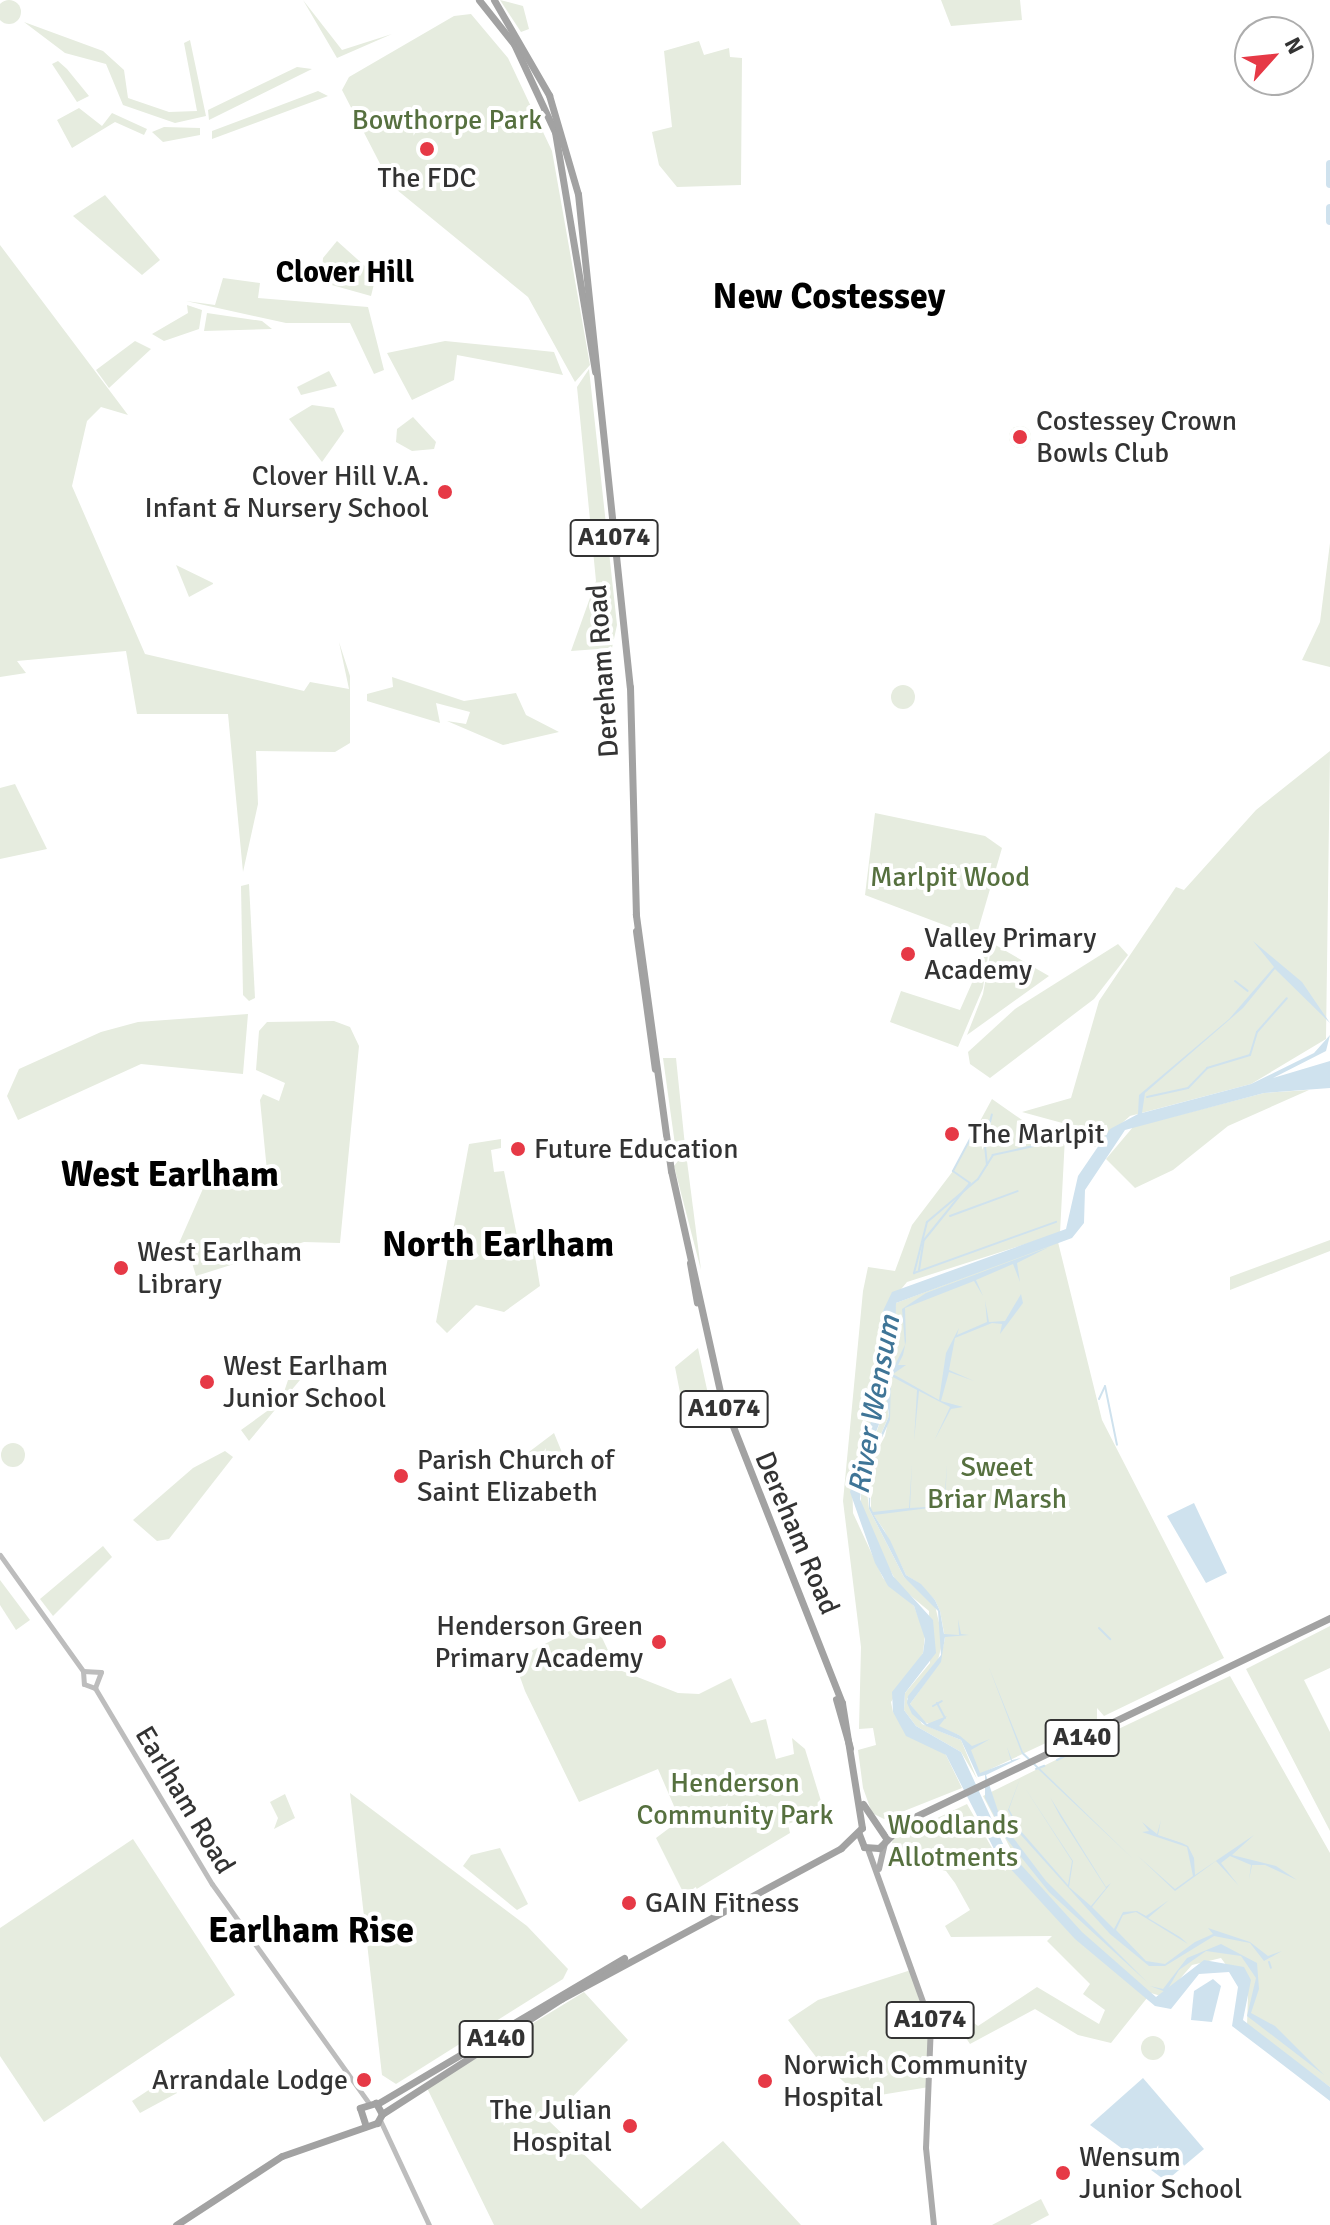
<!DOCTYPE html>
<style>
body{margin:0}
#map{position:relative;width:1330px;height:2225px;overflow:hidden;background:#fff;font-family:Signika,sans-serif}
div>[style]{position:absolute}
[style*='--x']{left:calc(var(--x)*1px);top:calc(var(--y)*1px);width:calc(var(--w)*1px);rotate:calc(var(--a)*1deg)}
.green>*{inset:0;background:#e6ecdf}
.round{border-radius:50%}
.water>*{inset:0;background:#cfe2ee}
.stream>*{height:2px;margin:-1px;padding:0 1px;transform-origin:1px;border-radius:1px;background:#cfe2ee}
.river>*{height:8px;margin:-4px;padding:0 4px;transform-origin:4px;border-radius:4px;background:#cfe2ee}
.secondary>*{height:5px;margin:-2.5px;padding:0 2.5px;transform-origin:2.5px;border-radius:2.5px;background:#bdbdbd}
.primary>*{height:6px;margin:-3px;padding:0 3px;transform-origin:3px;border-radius:3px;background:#ababab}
.trunk>*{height:7px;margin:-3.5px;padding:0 3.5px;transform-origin:3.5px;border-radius:3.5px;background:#a2a2a2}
.dots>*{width:22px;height:22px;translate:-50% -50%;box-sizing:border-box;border:4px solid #fff;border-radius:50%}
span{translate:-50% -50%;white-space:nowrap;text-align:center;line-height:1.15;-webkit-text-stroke:8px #fff;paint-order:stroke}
.shield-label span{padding:2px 6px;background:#fff;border:2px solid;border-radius:6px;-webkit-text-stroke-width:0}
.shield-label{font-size:26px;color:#333;font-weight:700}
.park-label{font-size:28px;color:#56703f}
.poi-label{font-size:28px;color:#333}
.left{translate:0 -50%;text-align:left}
.right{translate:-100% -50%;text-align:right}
.street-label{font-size:28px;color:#333}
.neighbourhood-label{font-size:30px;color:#000;font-weight:700}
.water-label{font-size:30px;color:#3f7597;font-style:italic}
.district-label{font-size:36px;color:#000;font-weight:700}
.north{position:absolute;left:1234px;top:16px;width:80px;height:80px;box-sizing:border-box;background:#fff;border:2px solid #adadad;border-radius:50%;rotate:63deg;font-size:22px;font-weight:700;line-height:32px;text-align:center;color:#333}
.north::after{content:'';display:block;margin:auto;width:28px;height:36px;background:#e63946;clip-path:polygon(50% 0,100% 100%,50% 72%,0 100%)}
</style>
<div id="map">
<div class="green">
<div style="clip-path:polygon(303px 0,342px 50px,392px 34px,337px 58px)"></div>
<div style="clip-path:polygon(500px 0,523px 6px,529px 29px,521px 32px)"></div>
<div style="clip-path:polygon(941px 0,1020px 0,1022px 20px,951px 26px)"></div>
<div class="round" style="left:-3px;top:0;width:24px;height:24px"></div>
<div style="clip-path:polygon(471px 14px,508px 58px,552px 151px,590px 365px,575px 382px,528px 297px,391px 185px,342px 90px,349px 77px,454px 16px)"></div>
<div style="clip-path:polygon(24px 22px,103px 51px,124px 70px,128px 98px,169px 112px,197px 111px,184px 43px,190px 40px,206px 116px,175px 123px,123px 105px,106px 64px,65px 53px)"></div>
<div style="clip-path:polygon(699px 41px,704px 55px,729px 48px,730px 57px,742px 58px,741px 185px,677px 187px,659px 165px,652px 132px,672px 127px,664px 51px)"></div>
<div style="clip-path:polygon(58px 61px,67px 69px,89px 96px,77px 102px,52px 64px)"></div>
<div style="clip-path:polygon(297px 67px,312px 69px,209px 120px,208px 110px)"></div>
<div style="clip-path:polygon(318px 91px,328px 96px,212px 139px,212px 131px)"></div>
<div style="clip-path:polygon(79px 108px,102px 126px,112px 113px,147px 129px,144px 135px,115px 122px,72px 148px,57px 120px)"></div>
<div style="clip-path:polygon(164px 127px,200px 128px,200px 135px,163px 142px,152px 132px)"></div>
<div style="clip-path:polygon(105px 195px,160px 260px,142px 275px,73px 216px)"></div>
<div style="clip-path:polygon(337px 241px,376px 276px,371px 296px,321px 282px,323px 258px)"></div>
<div style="clip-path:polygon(0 245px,128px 415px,101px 407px,87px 421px,72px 486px,145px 654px,304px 691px,310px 682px,349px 689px,339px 642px,350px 676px,350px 743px,335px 752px,256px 751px,258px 804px,243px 872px,228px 714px,137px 714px,126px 651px,17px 661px,26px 673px,0 677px)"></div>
<div style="clip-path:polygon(223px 278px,260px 283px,258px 298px,368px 307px,384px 370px,374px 374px,350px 323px,286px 323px,186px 301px,215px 305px)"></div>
<div style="clip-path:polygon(187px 305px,202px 310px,199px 329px,164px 341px,152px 334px,188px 313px)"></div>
<div style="clip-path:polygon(207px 313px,262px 321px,272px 329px,204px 331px)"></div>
<div style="clip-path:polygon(135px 341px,151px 349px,109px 388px,96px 370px)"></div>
<div style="clip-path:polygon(445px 341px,554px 352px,563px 375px,457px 355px,454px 380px,412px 400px,387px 353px)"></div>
<div style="clip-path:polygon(589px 369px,617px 625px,612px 648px,571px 651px,596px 581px,577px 387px)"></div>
<div style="clip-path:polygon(329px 371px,337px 386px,301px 395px,297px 387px)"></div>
<div style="clip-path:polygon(312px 405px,334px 408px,344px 431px,322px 462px,289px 419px)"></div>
<div style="clip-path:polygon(413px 417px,436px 442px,434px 449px,412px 451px,396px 442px,397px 429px)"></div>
<div class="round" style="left:1009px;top:426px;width:22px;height:22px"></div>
<div style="clip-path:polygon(1330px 543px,1330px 667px,1302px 660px,1320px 622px)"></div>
<div style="clip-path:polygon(176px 565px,213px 583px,213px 584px,189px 597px)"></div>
<div style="clip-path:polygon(392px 677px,464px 701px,516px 693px,526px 715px,559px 732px,503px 745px,447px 721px,466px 724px,470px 712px,436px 703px,440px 723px,367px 701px,367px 694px,393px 687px)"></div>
<div class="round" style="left:891px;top:685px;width:24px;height:24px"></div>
<div style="clip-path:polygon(1330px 751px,1326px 1039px,1251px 1084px,1130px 1116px,1095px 1147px,1066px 1124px,1022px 1112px,1071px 1098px,1099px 1001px,1176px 887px,1184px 890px,1256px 810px)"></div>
<div style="clip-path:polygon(15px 784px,47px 849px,0 859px,0 788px)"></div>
<div style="clip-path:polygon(875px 813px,985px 836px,1002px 848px,976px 937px,865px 895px)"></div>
<div style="clip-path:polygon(249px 884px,255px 998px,249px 1001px,243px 995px,241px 886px)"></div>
<div style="clip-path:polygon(990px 942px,983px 988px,958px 1047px,890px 1022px,901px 991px,960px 1010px)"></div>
<div style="clip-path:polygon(992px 943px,1049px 976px,967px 1035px,983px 994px)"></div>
<div style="clip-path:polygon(1118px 944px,1128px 955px,1094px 999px,990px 1078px,970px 1064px,968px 1052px,1015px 1009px)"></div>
<div style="clip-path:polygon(248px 1014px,243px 1074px,141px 1064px,18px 1120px,7px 1096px,19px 1069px,101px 1032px,138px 1022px)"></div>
<div style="clip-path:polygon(334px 1021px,350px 1027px,359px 1046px,340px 1243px,304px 1242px,196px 1276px,190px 1256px,176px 1250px,209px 1175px,267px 1171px,260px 1100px,263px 1094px,279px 1101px,285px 1083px,256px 1070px,259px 1031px,267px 1022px)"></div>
<div style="clip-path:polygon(676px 1058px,685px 1146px,676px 1152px,663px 1058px)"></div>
<div style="clip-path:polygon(1309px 1090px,1228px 1126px,1173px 1170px,1135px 1188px,1106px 1159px,1133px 1127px,1264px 1093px)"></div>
<div style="clip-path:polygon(992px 1099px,1035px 1129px,1065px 1137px,1060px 1233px,907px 1282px,883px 1311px,884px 1347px,869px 1385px,871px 1424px,852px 1472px,853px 1513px,883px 1578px,914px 1606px,925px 1635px,923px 1653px,891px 1702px,893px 1712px,946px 1755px,962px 1788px,884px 1819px,872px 1813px,863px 1788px,858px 1750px,876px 1745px,873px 1728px,859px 1729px,861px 1647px,843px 1501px,863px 1291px,868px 1267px,895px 1271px,912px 1225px,953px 1171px)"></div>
<div style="clip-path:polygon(501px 1139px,501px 1148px,491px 1150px,494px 1172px,504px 1171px,519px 1246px,533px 1244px,540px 1286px,504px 1312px,476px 1305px,447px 1333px,436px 1322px,469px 1144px)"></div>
<div style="clip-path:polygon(682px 1156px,687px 1161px,701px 1270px,674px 1166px)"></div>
<div style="clip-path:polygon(1330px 1240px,1330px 1251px,1230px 1290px,1230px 1277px)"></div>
<div style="clip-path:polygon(1058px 1242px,1102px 1420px,1224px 1658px,1104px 1716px,1097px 1708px,1097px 1719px,980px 1774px,970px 1753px,959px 1735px,924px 1722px,910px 1704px,940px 1662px,945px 1638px,940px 1611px,935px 1600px,917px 1582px,906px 1575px,884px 1530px,871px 1511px,871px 1462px,885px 1436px,890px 1411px,886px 1401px,889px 1416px,872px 1454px,866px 1483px,869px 1509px,904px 1577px,934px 1601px,943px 1640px,938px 1660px,907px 1699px,922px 1724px,961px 1740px,977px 1779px,961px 1752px,916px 1726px,904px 1710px,905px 1693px,930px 1663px,929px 1611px,899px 1586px,878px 1549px,861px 1505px,861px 1476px,881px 1419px,896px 1303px)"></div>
<div style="clip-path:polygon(698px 1348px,713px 1417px,694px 1422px,690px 1406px,683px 1408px,675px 1367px)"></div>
<div style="clip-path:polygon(288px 1380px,300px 1380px,249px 1441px,241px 1430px,281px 1401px)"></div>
<div style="clip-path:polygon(554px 1433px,568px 1467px,551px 1451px,517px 1461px)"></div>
<div class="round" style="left:1px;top:1443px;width:24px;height:24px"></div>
<div style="clip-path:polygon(225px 1451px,233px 1457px,169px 1539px,157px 1541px,133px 1520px,193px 1468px)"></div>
<div style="clip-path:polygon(103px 1546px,112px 1557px,53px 1616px,40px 1599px)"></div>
<div style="clip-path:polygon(0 1580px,30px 1620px,16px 1630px,0 1605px)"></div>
<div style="clip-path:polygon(593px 1619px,617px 1669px,678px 1693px,699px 1694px,731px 1678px,751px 1723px,766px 1719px,776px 1759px,794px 1754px,792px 1738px,805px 1749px,824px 1811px,788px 1824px,790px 1833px,685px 1896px,656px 1838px,680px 1820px,658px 1769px,579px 1802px,525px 1691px,514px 1660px)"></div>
<div style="clip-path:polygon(1330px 1626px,1330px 1668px,1304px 1680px,1330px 1732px,1330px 1831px,1246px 1669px)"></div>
<div style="clip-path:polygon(1230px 1676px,1330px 1853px,1330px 2087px,1247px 2026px,1248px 1995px,1221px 1958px,1192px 1965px,1164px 1997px,1151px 1993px,1111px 2043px,1078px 2035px,1035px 2009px,970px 2044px,960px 2029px,967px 2018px,978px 2026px,1037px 1987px,1099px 2024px,1105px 2010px,1083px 1994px,1090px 1984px,1047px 1941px,1052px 1936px,951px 1937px,945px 1926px,970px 1910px,955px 1883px,946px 1871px,919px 1864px,885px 1867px,893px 1839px,967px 1804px,1005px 1871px,1017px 1861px,983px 1796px,1104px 1736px,1112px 1745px,1112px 1732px)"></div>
<div style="clip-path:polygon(350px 1793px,527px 1926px,568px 1969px,563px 1979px,396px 2084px,382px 2075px)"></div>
<div style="clip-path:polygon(285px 1794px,295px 1818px,274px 1829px,278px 1818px,270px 1802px)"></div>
<div style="clip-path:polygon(133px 1839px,235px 1995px,44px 2122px,0 2056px,0 1928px)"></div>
<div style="clip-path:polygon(500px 1848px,528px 1904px,517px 1910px,463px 1866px,471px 1855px)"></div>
<div style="clip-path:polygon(911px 1970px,929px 2036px,929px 2087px,862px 2098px,816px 2057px,788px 2020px,818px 2000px)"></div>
<div style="clip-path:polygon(584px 1992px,628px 2040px,549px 2121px,641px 2209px,723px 2141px,801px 2225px,494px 2225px,427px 2088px)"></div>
<div class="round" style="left:1141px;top:2036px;width:24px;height:24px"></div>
<div style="clip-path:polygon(170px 2076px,177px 2093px,140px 2113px,132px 2101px)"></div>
<div style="clip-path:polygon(1041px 2199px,1049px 2215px,1030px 2225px,992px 2225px)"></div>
</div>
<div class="water">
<div style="clip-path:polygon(1253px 941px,1302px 982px,1330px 1023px,1275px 969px,1243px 1008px,1145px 1093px,1142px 1113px,1251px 1084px,1314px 1053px,1330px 1035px,1326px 1051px,1273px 1078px,1330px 1061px,1330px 1088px,1264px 1093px,1125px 1130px,1085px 1190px,1084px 1223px,1072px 1238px,896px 1303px,895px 1350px,881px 1382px,881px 1419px,864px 1463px,860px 1499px,893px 1576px,933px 1620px,936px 1653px,905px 1693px,904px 1710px,916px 1726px,961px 1752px,1004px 1846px,1082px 1932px,1156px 1997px,1204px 1960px,1244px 1967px,1251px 1980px,1243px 2020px,1330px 2087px,1330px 2101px,1232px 2026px,1238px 1987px,1229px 1972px,1199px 1974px,1171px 2009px,1155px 2006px,1075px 1939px,996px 1853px,946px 1755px,906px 1736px,893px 1712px,892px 1692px,923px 1653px,925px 1639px,914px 1606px,888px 1586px,875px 1563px,850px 1492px,872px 1418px,869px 1385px,884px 1347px,883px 1311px,892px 1292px,1066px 1229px,1078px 1176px,1110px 1129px,1138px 1114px,1139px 1095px,1229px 1019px,1274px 967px)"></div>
<div style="clip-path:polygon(1049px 1247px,1017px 1263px,1020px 1282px,1013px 1264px,976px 1280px,983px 1296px,974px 1281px,905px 1308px,906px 1341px,903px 1355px,898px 1365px,906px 1365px,893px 1374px,939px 1400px,946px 1353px,959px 1328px,957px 1335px,987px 1322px,985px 1300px,989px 1322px,1005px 1321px,1021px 1294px,1023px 1303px,1000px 1334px,1002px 1324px,992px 1323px,955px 1338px,949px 1370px,974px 1381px,949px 1372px,941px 1401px,963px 1407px,951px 1409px,934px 1441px,950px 1407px,919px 1391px,914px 1441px,917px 1390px,891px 1376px,890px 1420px,871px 1462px,870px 1506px,873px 1512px,909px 1508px,912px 1463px,910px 1508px,944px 1506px,947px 1463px,945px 1506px,874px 1515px,890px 1540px,906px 1575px,921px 1584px,935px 1600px,940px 1611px,944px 1634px,959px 1635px,958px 1619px,961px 1634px,969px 1635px,945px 1637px,941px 1662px,910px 1704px,927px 1724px,947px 1716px,939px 1726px,959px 1735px,972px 1746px,990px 1739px,971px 1750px,980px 1773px,1011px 1761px,1007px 1747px,1012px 1760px,1021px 1758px,986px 1775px,1002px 1823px,1046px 1881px,1148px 1983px,1049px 1892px,1005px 1837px,985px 1798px,985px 1775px,978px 1777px,961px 1740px,926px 1726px,912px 1714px,907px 1703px,908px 1696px,941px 1655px,938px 1611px,904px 1577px,869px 1509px,868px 1464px,889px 1416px,885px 1385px,905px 1345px,902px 1309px,926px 1293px)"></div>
<div style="clip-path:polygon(1194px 1503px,1227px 1573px,1206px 1583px,1167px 1516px)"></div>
<div style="clip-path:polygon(988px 1665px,1023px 1752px,1132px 1858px,1022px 1754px)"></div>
<div style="clip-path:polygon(1021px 1776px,1009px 1809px,1020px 1830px,1068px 1885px,1072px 1861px,1023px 1785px,1073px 1861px,1069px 1887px,1091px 1906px,1106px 1888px,1060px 1816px,1050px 1797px,1106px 1887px,1111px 1883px,1092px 1907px,1114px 1929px,1123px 1912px,1137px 1911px,1146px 1916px,1169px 1900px,1148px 1918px,1180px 1937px,1188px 1944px,1136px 1912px,1123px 1915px,1116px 1930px,1146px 1961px,1165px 1964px,1195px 1942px,1213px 1934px,1208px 1928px,1250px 1942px,1268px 1956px,1282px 1951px,1264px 1961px,1250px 1943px,1214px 1936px,1165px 1966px,1149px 1966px,1110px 1934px,1020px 1834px,1008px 1810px)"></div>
<div style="clip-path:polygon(1161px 1820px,1158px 1835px,1182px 1843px,1188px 1846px,1194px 1858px,1195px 1875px,1254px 1835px,1232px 1855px,1276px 1866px,1297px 1880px,1265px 1865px,1252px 1865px,1249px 1880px,1251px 1865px,1230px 1856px,1221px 1863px,1239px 1886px,1216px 1861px,1175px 1891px,1138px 1856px,1175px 1889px,1193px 1876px,1187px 1847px,1142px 1832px,1149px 1831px,1142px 1822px,1157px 1834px)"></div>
<div style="clip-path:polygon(1221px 1944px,1257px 1963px,1259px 1989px,1251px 2013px,1275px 2026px,1324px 2075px,1247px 2016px,1256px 1978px,1241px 1956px,1206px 1951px,1179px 1970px,1166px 1992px,1150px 1986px,1163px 1989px,1187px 1958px)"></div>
<div style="clip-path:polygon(1213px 1979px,1221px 1986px,1212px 2022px,1191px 2020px,1194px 1991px)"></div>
<div style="clip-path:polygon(1143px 2078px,1204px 2149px,1166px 2181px,1090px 2125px)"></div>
</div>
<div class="stream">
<div style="--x:1235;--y:981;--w:16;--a:38"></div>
<div style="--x:1147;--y:1097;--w:42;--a:-12.4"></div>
<div style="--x:1188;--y:1088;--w:28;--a:-46"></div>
<div style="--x:1207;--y:1068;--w:45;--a:-16.8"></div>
<div style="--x:1250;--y:1055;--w:24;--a:-73"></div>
<div style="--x:1257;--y:1032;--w:45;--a:-48.6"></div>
<div style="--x:988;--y:1130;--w:16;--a:-76"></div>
<div style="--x:1056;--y:1141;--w:65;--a:167.5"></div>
<div style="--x:993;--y:1155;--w:28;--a:122"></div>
<div style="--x:978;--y:1179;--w:67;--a:139.9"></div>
<div style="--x:927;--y:1222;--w:53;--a:104.3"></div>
<div style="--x:914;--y:1273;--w:151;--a:-19.8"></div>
<div style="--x:985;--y:1146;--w:19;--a:84"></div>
<div style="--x:950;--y:1216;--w:72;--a:-20.2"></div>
<div style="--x:919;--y:1270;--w:30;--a:-81"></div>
<div style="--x:924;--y:1240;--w:73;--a:-51.1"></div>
<div style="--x:970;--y:1183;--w:21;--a:-145"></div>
<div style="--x:953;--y:1171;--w:51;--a:-61.9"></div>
<div style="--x:1099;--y:1399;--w:14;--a:-65"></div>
<div style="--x:1105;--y:1386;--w:60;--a:78.5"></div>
<div style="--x:1099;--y:1628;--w:16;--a:45"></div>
<div style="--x:937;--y:1703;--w:17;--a:62"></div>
<div style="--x:933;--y:1706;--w:10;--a:-29"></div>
<div style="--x:1057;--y:1760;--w:47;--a:-26.6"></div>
<div style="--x:1036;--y:1769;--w:9;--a:-21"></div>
<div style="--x:1269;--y:1962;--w:6;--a:72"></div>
</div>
<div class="river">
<div style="--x:1330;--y:164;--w:20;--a:90"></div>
<div style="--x:1330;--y:208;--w:13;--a:90"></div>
</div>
<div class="secondary">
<div style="--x:0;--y:1555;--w:143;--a:54.4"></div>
<div style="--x:83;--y:1671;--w:18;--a:3"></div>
<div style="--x:101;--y:1672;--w:17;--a:111"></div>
<div style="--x:83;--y:1671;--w:13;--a:86"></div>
<div style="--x:84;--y:1684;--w:12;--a:20"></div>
<div style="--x:95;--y:1688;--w:228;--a:59.2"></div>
<div style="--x:212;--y:1884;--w:268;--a:54.4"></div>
<div style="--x:380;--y:2120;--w:116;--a:65"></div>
</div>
<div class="primary">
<div style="--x:868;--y:1849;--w:186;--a:70.2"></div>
<div style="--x:931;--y:2024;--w:124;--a:92.3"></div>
<div style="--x:926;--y:2148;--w:77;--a:84.1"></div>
<div style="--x:879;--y:1869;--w:28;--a:-77"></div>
</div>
<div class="trunk">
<div style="--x:479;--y:0;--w:56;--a:51.5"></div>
<div style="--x:514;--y:44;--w:97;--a:65"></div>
<div style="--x:555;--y:132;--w:243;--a:80.5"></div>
<div style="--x:494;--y:0;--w:110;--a:59.9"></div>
<div style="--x:549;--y:95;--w:103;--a:73.7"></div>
<div style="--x:578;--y:194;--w:496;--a:84"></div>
<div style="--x:630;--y:687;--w:228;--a:88.5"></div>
<div style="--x:636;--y:931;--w:139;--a:82.2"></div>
<div style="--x:690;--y:1263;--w:40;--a:80"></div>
<div style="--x:836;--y:1699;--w:51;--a:74.1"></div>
<div style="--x:863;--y:1804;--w:41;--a:55.9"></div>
<div style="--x:859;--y:1834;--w:14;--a:69"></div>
<div style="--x:864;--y:1847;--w:15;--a:4"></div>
<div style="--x:879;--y:1848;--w:38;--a:-45"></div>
<div style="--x:906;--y:1821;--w:470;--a:-25.6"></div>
<div style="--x:377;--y:2104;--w:287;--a:-30.6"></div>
<div style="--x:382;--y:2114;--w:213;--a:-32.7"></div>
<div style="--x:561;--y:1999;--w:318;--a:-28.3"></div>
<div style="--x:841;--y:1848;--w:29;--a:-44"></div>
<div style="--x:862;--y:1828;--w:127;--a:-99.1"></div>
<div style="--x:842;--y:1703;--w:330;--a:-111.5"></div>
<div style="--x:721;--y:1396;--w:230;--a:-102.5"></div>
<div style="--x:671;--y:1171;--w:259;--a:-97.8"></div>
<div style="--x:176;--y:2225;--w:126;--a:-33.1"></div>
<div style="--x:282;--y:2156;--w:101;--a:-19.2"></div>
<div style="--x:377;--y:2123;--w:10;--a:-61"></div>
<div style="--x:382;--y:2114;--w:13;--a:-119"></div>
<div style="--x:376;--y:2103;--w:17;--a:163"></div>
<div style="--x:360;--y:2108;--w:19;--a:72"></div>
</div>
<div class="dots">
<div style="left:427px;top:149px;background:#e63946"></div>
<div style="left:1020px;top:437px;background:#e63946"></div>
<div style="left:445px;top:492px;background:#e63946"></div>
<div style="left:908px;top:954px;background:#e63946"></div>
<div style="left:952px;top:1134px;background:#e63946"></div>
<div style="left:518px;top:1149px;background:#e63946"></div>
<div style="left:121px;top:1268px;background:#e63946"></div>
<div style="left:207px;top:1382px;background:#e63946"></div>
<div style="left:401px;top:1476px;background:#e63946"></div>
<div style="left:659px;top:1642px;background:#e63946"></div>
<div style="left:629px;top:1903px;background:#e63946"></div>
<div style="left:364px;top:2080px;background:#e63946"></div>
<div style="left:765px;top:2081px;background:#e63946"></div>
<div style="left:630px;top:2126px;background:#e63946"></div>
<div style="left:1063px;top:2173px;background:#e63946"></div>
</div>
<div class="shield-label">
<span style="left:614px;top:538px">A1074</span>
<span style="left:724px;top:1409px">A1074</span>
<span style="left:1082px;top:1738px">A140</span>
<span style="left:930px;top:2020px">A1074</span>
<span style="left:496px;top:2039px">A140</span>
</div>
<div class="park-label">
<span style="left:447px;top:120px">Bowthorpe Park</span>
<span style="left:950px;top:877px">Marlpit Wood</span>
<span style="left:997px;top:1483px">Sweet<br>Briar Marsh</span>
<span style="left:735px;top:1799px">Henderson<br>Community Park</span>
<span style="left:953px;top:1841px">Woodlands<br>Allotments</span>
</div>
<div class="poi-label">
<span style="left:427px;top:178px">The FDC</span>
<span class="left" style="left:1036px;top:437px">Costessey Crown<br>Bowls Club</span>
<span class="right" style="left:429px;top:492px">Clover Hill V.A.<br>Infant &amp; Nursery School</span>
<span class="left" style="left:924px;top:954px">Valley Primary<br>Academy</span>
<span class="left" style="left:968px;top:1134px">The Marlpit</span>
<span class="left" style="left:534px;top:1149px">Future Education</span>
<span class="left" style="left:137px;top:1268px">West Earlham<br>Library</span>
<span class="left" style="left:223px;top:1382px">West Earlham<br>Junior School</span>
<span class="left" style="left:417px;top:1476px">Parish Church of<br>Saint Elizabeth</span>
<span class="right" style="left:643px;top:1642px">Henderson Green<br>Primary Academy</span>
<span class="left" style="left:645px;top:1903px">GAIN Fitness</span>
<span class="left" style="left:783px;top:2081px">Norwich Community<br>Hospital</span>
<span class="right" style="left:348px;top:2080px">Arrandale Lodge</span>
<span class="right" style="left:612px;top:2126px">The Julian<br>Hospital</span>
<span class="left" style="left:1079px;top:2173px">Wensum<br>Junior School</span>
</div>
<div class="street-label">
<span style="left:603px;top:671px;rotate:-94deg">Dereham Road</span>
<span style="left:797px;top:1533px;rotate:67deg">Dereham Road</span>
<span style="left:185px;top:1800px;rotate:59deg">Earlham Road</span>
</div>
<div class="neighbourhood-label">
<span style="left:345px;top:273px">Clover Hill</span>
</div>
<div class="water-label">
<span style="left:875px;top:1405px;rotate:-80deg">River Wensum</span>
</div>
<div class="district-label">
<span style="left:829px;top:297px">New Costessey</span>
<span style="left:170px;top:1175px">West Earlham</span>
<span style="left:498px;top:1245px">North Earlham</span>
<span style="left:311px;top:1931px">Earlham Rise</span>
</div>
<div class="north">N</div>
</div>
